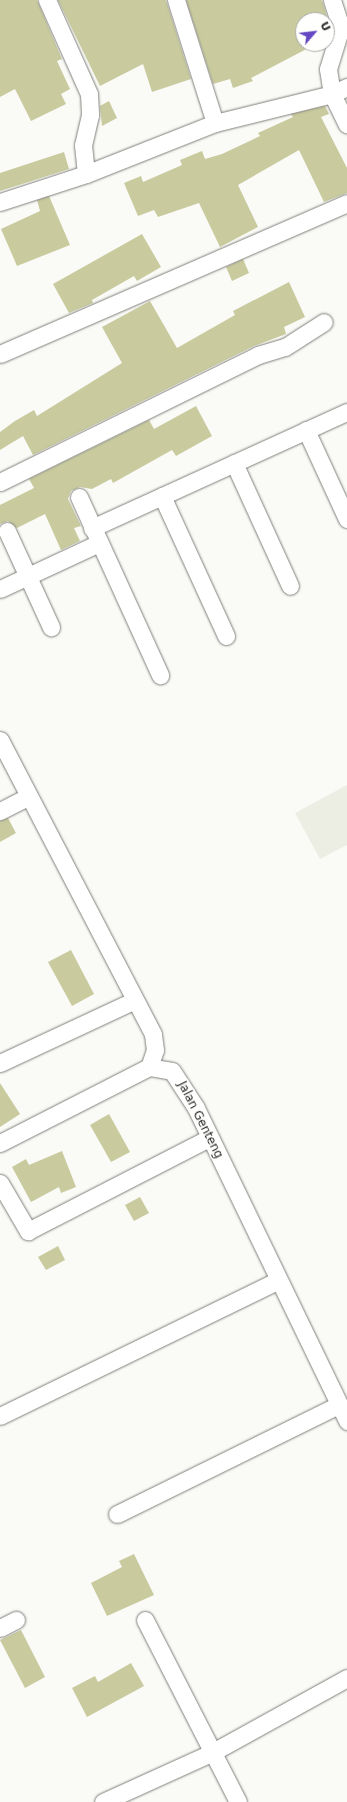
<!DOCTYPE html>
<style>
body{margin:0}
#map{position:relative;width:347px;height:1802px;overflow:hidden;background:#fafaf6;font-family:"DejaVu Sans",sans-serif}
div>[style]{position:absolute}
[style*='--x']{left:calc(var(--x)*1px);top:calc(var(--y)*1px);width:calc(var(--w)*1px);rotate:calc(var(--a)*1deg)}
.built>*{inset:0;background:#edeee3}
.building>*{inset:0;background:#c9cb9f}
.roads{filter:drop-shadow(0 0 1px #7e7e7b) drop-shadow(0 0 1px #7e7e7b)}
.minor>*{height:17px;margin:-8.5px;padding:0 8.5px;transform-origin:8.5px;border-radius:8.5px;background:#fff}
span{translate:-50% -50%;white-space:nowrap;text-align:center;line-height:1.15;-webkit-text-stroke:3px #fffffe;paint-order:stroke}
.street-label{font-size:12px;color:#272725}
.north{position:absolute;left:295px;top:12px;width:40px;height:40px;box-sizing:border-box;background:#fffffe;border:1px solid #a9a9a7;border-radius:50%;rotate:62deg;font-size:11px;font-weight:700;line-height:16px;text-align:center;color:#272725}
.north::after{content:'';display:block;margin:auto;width:14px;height:18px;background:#6448c1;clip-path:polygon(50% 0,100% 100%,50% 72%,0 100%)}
</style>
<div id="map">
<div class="built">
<div style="clip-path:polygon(347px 785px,347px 845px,320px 859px,295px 813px)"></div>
</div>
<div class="building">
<div style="clip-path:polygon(0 0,37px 0,62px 59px,57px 61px,70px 89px,61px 94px,66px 104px,31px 121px,15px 89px,0 97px)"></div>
<div style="clip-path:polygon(58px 0,166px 0,191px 79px,152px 92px,143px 64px,100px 86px)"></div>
<div style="clip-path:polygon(186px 0,322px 0,330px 27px,327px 31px,327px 20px,303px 20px,303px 42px,298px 44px,316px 44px,251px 78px,253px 81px,233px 88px,230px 79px,213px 84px)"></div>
<div style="clip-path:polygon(109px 101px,117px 118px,102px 126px,100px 106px)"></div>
<div style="clip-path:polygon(325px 106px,329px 114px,321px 117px,347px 168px,347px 193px,324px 202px,299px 150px,238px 185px,258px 227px,220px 247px,199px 203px,158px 217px,154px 210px,138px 216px,124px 183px,141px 176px,143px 182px,182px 165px,180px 160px,202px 151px,205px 159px,222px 154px,260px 136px,258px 133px,293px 117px,291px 114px)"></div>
<div style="clip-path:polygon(64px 152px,69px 169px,0 191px,0 173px)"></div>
<div style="clip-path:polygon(49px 196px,70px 245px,17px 266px,1px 229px,40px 211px,37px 200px)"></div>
<div style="clip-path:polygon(142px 234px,161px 267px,137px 281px,134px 276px,92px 300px,93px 303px,69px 313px,53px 284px)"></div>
<div style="clip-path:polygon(243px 259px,249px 273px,232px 281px,226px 267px)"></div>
<div style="clip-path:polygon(289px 282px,305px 317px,284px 327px,286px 334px,254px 346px,33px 455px,23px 436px,0 450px,0 432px,15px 421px,34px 410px,37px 416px,122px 363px,102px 327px,150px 301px,177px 348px,235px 315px,233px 311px)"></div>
<div style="clip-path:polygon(196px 406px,212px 436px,176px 456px,172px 450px,113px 483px,111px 479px,92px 489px,80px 487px,71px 491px,68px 499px,81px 526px,74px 528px,80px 541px,61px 550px,45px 514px,17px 528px,8px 521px,0 524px,0 505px,34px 488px,29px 479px,149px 420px,154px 429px)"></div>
<div style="clip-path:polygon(8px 818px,16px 833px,0 842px,0 821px)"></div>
<div style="clip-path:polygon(71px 950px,94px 994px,72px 1006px,48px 962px)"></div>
<div style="clip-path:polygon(0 1083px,20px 1114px,0 1127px)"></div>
<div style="clip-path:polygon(109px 1114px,130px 1152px,111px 1162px,90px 1125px)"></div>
<div style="clip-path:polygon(62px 1151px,76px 1187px,61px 1193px,59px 1187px,31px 1202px,12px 1167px,26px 1159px,29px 1165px)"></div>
<div style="clip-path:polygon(140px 1197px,149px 1213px,134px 1221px,125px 1205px)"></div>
<div style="clip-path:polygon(58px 1246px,65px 1260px,46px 1270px,38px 1257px)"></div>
<div style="clip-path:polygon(134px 1554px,154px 1595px,107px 1616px,91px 1583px,122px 1567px,119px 1561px)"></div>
<div style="clip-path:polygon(21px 1630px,45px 1677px,25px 1688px,0 1640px)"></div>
<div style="clip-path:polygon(131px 1663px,144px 1686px,87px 1717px,72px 1688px,95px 1676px,98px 1682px)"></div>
</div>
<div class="roads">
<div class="minor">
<div style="--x:47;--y:0;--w:103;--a:65.9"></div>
<div style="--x:89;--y:94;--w:21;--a:87"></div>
<div style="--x:90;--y:115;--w:31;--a:103"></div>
<div style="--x:83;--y:145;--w:29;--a:84"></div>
<div style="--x:176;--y:0;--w:129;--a:72.4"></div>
<div style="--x:332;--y:0;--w:28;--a:72"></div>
<div style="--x:341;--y:27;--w:44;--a:107.2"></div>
<div style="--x:328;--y:69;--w:25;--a:81"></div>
<div style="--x:332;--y:94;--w:34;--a:64"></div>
<div style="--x:0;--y:202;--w:90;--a:-18"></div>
<div style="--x:86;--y:174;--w:139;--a:-21.6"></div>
<div style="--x:215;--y:123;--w:121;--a:-13.9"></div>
<div style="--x:332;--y:94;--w:17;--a:-25"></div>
<div style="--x:0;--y:354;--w:378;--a:-23.5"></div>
<div style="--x:306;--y:430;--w:98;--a:65.3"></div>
<div style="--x:234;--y:463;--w:135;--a:65.5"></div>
<div style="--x:0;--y:482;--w:288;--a:-26.2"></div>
<div style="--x:258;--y:355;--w:28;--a:-17"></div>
<div style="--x:285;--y:347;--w:46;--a:-32.7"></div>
<div style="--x:162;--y:496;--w:154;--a:65.4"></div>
<div style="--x:79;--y:497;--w:196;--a:65.5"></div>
<div style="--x:92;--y:528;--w:280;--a:-24.5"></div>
<div style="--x:7;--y:531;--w:106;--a:65.4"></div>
<div style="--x:0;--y:589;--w:109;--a:-24.9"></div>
<div style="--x:0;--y:740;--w:331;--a:62.5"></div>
<div style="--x:153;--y:1034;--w:16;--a:83"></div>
<div style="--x:155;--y:1050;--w:18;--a:109"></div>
<div style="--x:149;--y:1067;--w:23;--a:10"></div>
<div style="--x:172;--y:1071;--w:44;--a:57"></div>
<div style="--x:196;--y:1108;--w:348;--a:64.2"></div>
<div style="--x:0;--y:811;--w:31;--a:-27"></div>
<div style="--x:0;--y:1063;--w:147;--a:-25"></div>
<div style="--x:0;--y:1143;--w:167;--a:-27"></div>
<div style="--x:0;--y:1183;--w:56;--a:59.7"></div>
<div style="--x:28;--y:1231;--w:203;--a:-27.2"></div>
<div style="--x:0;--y:1416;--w:308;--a:-26"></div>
<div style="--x:117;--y:1514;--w:247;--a:-26.2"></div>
<div style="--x:145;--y:1620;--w:204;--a:62.9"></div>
<div style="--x:0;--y:1628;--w:18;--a:-27"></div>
<div style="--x:103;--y:1802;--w:121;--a:-24.4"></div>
<div style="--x:213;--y:1752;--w:153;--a:-28.9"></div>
</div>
</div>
<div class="street-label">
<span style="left:200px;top:1120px;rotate:63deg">Jalan Genteng</span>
</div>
<div class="north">U</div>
</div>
